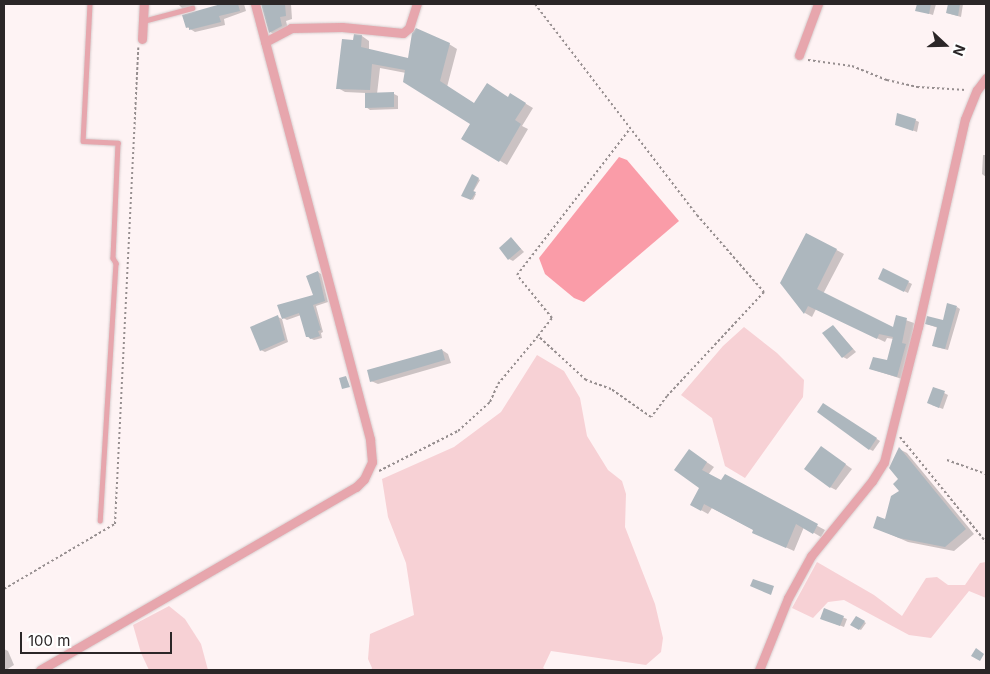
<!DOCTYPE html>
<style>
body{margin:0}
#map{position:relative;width:990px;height:674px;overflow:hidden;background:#fef3f4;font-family:Inter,sans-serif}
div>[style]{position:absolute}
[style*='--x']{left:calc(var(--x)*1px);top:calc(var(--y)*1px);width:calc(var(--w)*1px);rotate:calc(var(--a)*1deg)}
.green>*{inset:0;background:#f7d1d5}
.water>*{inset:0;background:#fa9ca8}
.shadow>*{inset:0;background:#0003}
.building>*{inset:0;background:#adb7be}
.path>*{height:2px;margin-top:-1px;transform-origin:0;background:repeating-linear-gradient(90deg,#968e8f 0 2.5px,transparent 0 5px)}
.roads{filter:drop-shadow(0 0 1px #d8cecf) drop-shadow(0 0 1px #d8cecf)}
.lane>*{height:4.5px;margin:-2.25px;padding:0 2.25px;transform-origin:2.25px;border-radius:2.25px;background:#e7a6ad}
.street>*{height:9px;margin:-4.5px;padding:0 4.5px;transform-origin:4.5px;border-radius:4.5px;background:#e7a6ad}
span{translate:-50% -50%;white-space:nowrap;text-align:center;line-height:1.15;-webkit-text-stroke:4px #fff;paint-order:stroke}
.frame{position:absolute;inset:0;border:5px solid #2b2627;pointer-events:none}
.north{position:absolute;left:920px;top:20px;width:50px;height:50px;-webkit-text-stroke:4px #fff;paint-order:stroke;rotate:111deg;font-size:14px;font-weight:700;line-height:20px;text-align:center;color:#2b2627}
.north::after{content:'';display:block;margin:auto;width:18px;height:22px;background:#2b2627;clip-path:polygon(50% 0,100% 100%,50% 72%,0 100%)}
.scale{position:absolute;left:20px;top:632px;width:152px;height:22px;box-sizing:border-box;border:2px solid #2b2627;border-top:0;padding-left:6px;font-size:15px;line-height:18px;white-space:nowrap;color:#2b2627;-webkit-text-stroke:4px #fff;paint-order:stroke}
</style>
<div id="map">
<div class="green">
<div style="clip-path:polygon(744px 327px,777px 353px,804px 380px,803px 397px,745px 478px,725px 466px,712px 418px,681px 395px,723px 346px)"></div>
<div style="clip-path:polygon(537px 355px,564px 371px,580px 398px,587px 436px,608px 470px,622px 481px,626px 494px,625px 527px,655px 604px,663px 638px,661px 652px,646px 665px,551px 651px,543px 668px,547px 670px,371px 670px,372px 668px,368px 659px,370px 634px,414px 615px,406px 563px,388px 517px,382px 479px,454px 447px,501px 412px)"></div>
<div style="clip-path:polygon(817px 562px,874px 595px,902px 616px,926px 578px,937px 577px,948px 585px,965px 585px,980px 563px,986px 562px,986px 598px,969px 591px,931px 638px,909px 635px,844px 600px,828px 602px,813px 618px,792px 608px)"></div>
<div style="clip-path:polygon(169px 606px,185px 619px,201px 644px,208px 670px,149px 670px,141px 653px,133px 625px)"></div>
</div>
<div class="water">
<div style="clip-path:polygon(619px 157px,627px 160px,679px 221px,584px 302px,574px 298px,545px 274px,539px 258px)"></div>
</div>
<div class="shadow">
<div style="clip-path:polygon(178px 4px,194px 4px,195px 7px,184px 10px)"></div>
<div style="clip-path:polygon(226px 4px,244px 4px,246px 11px,224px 19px,225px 25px,195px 32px,187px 27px,183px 16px)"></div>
<div style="clip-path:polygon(262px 4px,291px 4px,292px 19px,286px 21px,288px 29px,276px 35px,270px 32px)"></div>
<div style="clip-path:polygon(918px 4px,936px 4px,933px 15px,917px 10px)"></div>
<div style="clip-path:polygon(949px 4px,963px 4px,961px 17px,947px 13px)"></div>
<div style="clip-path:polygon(362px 36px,369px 41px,369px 50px,409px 59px,449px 44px,457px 49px,447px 87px,475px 104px,509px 98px,511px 95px,533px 108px,522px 126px,528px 129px,507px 165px,463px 138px,471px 124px,406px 73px,380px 68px,377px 94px,394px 94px,398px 96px,398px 109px,370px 110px,366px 107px,366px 93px,345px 92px,338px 88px,354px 41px)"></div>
<div style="clip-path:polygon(915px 120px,919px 122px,917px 132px,896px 124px)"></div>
<div style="clip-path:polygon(986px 150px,986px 177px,982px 174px,983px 155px,986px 155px)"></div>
<div style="clip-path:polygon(473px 176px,480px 180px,473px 192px,476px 194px,473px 200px,463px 195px)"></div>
<div style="clip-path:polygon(807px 234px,844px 254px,823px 294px,894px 328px,897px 317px,914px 323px,905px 380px,871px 369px,888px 362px,894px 339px,887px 338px,885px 342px,816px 309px,812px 317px,805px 313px,782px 283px)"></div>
<div style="clip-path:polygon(512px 239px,524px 252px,513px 261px,509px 259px)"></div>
<div style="clip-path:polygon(884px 270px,912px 284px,908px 293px,880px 279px)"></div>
<div style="clip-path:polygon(318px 272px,321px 274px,328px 302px,316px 306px,323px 332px,321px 333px,322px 338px,314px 340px,308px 337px,301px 315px,287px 320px,283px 318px,314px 296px)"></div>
<div style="clip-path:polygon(957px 307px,960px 309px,948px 350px,936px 347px,933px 345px,938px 328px,927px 324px,944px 321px)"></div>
<div style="clip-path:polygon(278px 317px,282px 319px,288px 342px,265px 352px,261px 350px)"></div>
<div style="clip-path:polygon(833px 326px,856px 352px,847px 359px,843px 357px)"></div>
<div style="clip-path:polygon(442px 350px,448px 354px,451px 363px,378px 384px,371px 381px)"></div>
<div style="clip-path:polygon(934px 388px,948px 395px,943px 409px,932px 405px)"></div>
<div style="clip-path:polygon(824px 405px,880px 441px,873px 451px,869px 449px)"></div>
<div style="clip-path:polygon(899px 449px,907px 453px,974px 534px,954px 551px,908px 542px,874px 527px,886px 520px,900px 491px)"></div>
<div style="clip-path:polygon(827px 451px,852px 469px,836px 490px,830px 487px)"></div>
<div style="clip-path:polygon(696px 455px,714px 467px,708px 475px,722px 482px,725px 476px,825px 530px,821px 537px,804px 527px,794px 551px,761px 536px,754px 530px,712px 508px,708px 514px,692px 505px,701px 487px)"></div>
<div style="clip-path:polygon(824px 610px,847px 619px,844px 627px,825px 620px)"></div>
<div style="clip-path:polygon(857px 617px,866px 623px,861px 630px,852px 625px)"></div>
<div style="clip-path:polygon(4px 649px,8px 651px,14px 665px,6px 670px,4px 668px)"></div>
</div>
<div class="building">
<div style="clip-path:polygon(221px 4px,238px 4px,240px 11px,219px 16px,221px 22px,189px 30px,189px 27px,186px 28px,182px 15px)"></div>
<div style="clip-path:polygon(261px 4px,285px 4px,286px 16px,280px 17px,282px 26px,269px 33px)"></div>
<div style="clip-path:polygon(917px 4px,931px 4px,929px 14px,915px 11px)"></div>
<div style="clip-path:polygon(948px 4px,960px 4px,958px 16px,946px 13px)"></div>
<div style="clip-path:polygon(416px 28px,450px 43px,440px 81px,474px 103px,487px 83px,508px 97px,510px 93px,526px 103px,515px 120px,521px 124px,499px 162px,461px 139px,470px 124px,403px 82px,405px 70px,372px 64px,370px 90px,336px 89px,342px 39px,353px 40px,354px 34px,362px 35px,361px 47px,408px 58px,412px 33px)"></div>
<div style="clip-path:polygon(394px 92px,394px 107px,365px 108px,365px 93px)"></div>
<div style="clip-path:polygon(897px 113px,916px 119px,913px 131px,895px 125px)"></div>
<div style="clip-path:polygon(472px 174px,479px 178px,473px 191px,476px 192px,471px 200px,461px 196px)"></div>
<div style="clip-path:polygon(806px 233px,837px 249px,817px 289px,893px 327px,896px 315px,907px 318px,902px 343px,906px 344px,897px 377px,869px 369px,873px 357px,887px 360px,893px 337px,879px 334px,877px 339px,808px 306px,804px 314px,780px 283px)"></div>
<div style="clip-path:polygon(511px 237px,521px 249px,508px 260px,499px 248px)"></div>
<div style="clip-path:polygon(883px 268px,909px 281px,904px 292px,878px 279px)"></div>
<div style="clip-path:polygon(318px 271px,325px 301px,313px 305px,321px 330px,318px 331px,320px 336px,310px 339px,309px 337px,306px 337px,299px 313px,282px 319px,277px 305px,313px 295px,306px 276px)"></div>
<div style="clip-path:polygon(947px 303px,957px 306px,945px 349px,932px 346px,937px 327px,925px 324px,927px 316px,943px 320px)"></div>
<div style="clip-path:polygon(278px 315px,285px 340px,260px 351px,250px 327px)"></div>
<div style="clip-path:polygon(833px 325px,853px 349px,842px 358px,822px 333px)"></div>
<div style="clip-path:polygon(442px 349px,445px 360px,370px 382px,367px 370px)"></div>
<div style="clip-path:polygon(346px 376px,350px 387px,342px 389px,339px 378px)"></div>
<div style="clip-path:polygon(933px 387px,945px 391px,939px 408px,927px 403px)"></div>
<div style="clip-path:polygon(823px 403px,877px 438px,869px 450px,817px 412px)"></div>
<div style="clip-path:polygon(821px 446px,846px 464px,830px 488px,804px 469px)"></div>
<div style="clip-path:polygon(899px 447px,966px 529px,945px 547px,899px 538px,873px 528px,877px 516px,885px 519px,891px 496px,899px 491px,893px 484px,898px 479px,889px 468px)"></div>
<div style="clip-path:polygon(689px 449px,707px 462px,702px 470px,721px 480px,725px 474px,818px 524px,813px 534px,796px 524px,786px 548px,752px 533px,753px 530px,704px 504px,701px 511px,690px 505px,699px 488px,674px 470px)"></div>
<div style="clip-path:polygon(753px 579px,774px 586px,771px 595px,750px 586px)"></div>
<div style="clip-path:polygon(824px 608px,844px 616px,840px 626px,820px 619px)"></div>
<div style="clip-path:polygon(856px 616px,865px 621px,859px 630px,850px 625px)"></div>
<div style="clip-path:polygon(976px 648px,984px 654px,980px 661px,971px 656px)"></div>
</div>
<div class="path">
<div style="--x:535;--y:4;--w:266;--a:52.5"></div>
<div style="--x:697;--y:215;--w:102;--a:49"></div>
<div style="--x:764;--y:292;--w:142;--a:133"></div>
<div style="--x:667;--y:396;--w:26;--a:127"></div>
<div style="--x:651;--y:417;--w:49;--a:-145"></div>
<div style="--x:611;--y:389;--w:27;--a:-160"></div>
<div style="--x:586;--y:380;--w:65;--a:-137.5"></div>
<div style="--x:538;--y:336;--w:23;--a:-52"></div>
<div style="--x:552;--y:318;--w:55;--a:-129.1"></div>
<div style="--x:517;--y:275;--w:183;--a:-52.3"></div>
<div style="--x:808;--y:60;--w:44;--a:7.8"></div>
<div style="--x:852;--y:66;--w:38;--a:22"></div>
<div style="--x:887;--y:80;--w:31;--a:13"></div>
<div style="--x:917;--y:87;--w:49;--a:3.5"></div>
<div style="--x:900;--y:437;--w:136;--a:50.7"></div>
<div style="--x:947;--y:460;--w:41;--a:19.7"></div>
<div style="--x:379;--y:471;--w:89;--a:-26.9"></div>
<div style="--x:458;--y:431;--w:43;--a:-42.2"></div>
<div style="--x:490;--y:402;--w:20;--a:-66"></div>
<div style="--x:498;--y:384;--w:62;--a:-50.2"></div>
<div style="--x:4;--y:589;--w:129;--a:-30.4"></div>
<div style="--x:115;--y:524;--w:477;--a:-87.2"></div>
</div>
<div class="roads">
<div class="lane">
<div style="--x:90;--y:4;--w:137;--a:92.9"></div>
<div style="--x:83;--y:141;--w:35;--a:3"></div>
<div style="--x:118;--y:143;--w:115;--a:92.5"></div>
<div style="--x:113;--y:258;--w:6;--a:59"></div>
<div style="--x:116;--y:263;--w:258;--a:93.5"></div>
<div style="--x:143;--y:21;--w:51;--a:-14.9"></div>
</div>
<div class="street">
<div style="--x:142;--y:39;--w:35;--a:-87"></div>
<div style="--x:265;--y:42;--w:30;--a:-28"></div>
<div style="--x:291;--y:28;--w:51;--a:-1.1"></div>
<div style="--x:342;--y:27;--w:61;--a:5.6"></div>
<div style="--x:403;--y:33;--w:8;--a:-40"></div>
<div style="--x:409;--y:28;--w:25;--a:-72"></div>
<div style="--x:799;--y:55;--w:54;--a:-69.6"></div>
<div style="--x:40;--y:670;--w:365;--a:-30.1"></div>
<div style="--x:356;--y:487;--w:11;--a:-45"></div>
<div style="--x:364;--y:479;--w:19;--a:-65"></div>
<div style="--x:372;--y:462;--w:23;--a:-95"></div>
<div style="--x:370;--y:439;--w:450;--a:-104.8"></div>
<div style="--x:759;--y:670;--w:78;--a:-68.1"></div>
<div style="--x:788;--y:598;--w:48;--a:-61.3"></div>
<div style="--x:811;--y:556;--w:97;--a:-50.9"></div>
<div style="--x:872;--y:481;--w:22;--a:-58"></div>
<div style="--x:884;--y:462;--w:139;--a:-75.9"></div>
<div style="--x:918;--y:327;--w:213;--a:-77.3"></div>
<div style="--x:965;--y:119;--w:31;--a:-68"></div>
<div style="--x:977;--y:90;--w:15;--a:-53"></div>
</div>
</div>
<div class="frame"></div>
<div class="north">N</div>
<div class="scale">100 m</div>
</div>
